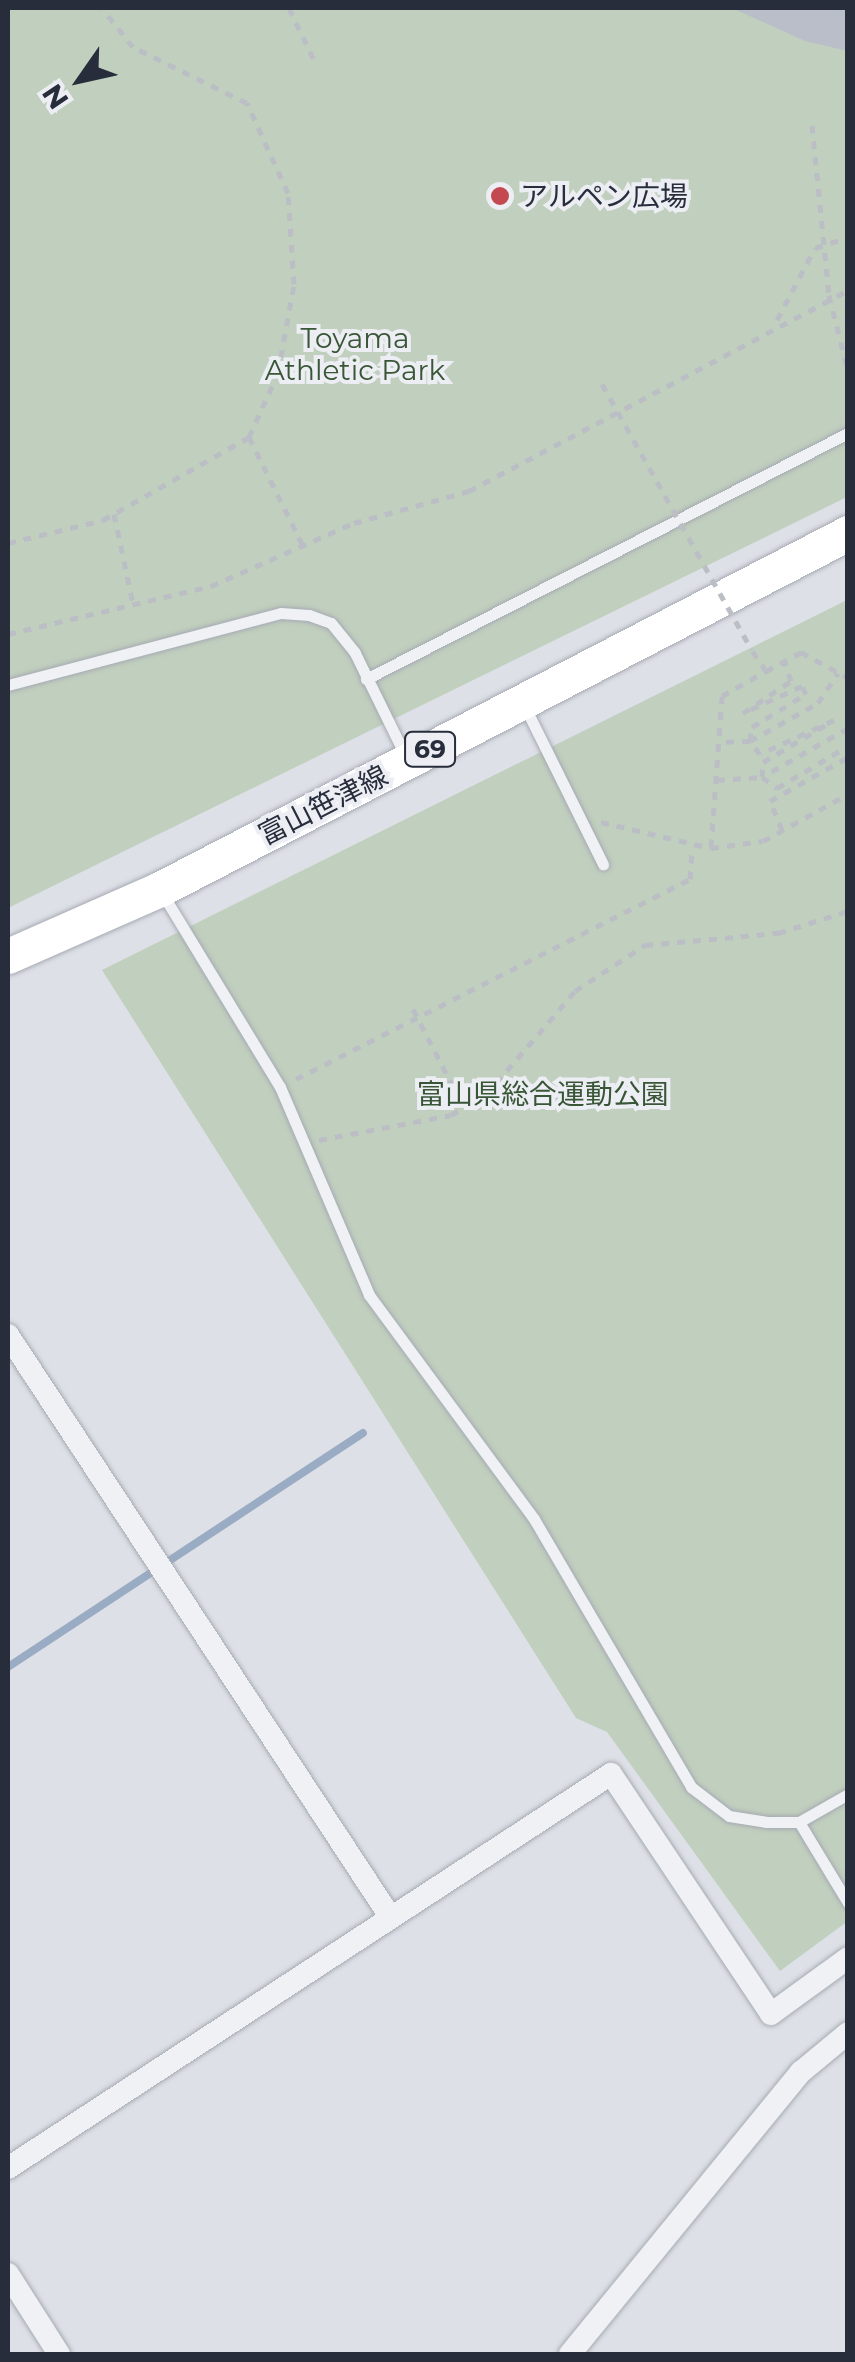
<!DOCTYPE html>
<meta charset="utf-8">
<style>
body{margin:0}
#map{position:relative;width:855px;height:2362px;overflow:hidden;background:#dde0e6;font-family:Montserrat,"Noto Sans JP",sans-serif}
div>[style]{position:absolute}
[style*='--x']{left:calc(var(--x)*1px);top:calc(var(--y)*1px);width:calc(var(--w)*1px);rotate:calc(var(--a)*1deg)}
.green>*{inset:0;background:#c1cfbe}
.stream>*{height:8px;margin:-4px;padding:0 4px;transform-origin:4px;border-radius:4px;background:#9aabc4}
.building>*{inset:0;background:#babec8}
.path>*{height:5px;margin-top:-2.5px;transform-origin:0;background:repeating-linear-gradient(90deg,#bbbec4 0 8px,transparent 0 16px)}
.roads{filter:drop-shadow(0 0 2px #a6aab3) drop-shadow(0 0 2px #a6aab3)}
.service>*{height:11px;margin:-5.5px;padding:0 5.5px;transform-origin:5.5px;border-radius:5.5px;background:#eff1f4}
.minor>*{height:22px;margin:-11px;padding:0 11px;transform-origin:11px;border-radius:11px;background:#eff1f4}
.primary>*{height:35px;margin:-17.5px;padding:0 17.5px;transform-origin:17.5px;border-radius:17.5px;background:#fff}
.path-bridge>*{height:5px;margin-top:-2.5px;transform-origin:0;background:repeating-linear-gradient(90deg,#bbbec4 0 8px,transparent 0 16px)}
.dots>*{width:28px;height:28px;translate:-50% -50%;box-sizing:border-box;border:5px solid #eceef4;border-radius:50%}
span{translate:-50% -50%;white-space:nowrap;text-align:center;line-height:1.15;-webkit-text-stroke:8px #eceef4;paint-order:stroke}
.shield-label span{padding:2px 8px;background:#eceef4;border:2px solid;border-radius:8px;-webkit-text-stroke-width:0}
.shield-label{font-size:25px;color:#272d3b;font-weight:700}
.poi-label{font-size:28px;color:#272d3b}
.left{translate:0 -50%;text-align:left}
.park-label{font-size:28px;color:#395636}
.street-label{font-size:28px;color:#272d3b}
.frame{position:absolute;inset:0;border:10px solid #272d3b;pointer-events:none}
.north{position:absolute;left:30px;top:30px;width:100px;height:100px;-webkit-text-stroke:8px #eceef4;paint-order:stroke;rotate:236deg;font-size:28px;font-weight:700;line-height:40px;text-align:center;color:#272d3b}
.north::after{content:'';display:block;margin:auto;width:35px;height:45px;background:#272d3b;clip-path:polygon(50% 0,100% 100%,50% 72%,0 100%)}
</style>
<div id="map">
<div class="green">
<div style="clip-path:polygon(8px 8px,847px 8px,847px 497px,8px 908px)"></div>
<div style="clip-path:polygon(847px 600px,848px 1921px,780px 1971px,607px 1732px,576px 1718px,102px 970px)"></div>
</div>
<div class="stream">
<div style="--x:8;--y:1667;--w:425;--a:-33.4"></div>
</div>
<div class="building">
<div style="clip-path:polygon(732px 8px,848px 8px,848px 51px,805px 41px)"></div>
</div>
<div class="path">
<div style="--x:289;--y:8;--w:62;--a:64.3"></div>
<div style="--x:812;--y:125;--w:171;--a:84.3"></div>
<div style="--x:829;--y:295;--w:78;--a:76"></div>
<div style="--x:777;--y:320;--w:81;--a:-62.2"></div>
<div style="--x:815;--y:248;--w:35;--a:-18"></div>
<div style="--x:249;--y:437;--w:126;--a:63.6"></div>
<div style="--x:114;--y:514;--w:96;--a:78"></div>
<div style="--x:8;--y:543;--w:98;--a:-13.6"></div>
<div style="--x:103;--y:520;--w:168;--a:-29.6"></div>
<div style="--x:249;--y:437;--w:70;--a:-65.6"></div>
<div style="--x:278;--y:373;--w:90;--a:-79.8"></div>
<div style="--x:294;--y:284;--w:91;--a:-93.8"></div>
<div style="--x:288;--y:193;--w:99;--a:-114.5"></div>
<div style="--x:247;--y:103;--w:127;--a:-153.8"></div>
<div style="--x:133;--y:47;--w:50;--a:-128.5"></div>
<div style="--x:8;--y:634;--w:209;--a:-13.3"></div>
<div style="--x:211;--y:586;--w:156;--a:-23.8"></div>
<div style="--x:354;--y:523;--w:119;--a:-15.5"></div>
<div style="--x:469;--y:491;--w:429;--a:-27.9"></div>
<div style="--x:766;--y:671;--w:40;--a:-28"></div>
<div style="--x:801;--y:652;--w:54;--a:29"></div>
<div style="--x:848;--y:728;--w:99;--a:150.3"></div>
<div style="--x:762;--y:777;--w:19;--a:36"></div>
<div style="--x:777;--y:788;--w:82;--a:-30.6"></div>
<div style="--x:750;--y:741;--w:14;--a:-82"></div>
<div style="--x:752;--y:727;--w:63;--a:-31.4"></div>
<div style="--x:806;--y:694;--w:9;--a:-117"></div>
<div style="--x:802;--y:686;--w:65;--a:155.4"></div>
<div style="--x:743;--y:713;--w:58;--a:-33.7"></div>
<div style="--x:791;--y:681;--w:21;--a:-109"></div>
<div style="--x:750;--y:741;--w:78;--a:-29.2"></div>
<div style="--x:818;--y:703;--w:36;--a:-56"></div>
<div style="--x:717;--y:780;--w:45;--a:-3.8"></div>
<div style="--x:762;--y:777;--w:15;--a:-86"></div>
<div style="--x:763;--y:762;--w:82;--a:-30.6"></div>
<div style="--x:834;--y:720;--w:81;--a:155.3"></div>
<div style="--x:760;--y:754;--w:16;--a:-128"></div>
<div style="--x:750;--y:741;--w:31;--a:178"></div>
<div style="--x:601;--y:822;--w:113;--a:13.3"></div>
<div style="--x:711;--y:848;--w:52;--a:-7.7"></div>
<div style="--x:763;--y:841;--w:97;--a:-28.9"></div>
<div style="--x:782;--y:830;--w:31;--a:-112"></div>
<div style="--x:770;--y:801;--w:90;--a:-29.4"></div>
<div style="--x:711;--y:847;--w:151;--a:-85.8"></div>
<div style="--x:722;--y:696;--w:51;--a:-29.6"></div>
<div style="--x:766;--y:671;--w:25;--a:-124"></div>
<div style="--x:413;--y:1009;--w:111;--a:62.7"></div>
<div style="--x:296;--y:1079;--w:442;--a:-26.9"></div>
<div style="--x:690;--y:879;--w:32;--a:-86"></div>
<div style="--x:319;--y:1140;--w:134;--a:-10.7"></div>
<div style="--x:451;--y:1115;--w:40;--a:-29.7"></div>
<div style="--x:486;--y:1095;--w:137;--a:-49.4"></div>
<div style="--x:575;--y:991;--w:84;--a:-33.3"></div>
<div style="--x:645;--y:945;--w:134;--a:-5.2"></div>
<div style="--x:778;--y:933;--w:73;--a:-17.4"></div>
</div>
<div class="roads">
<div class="service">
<div style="--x:366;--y:679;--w:541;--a:-27.04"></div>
<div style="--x:8;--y:685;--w:282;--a:-14.8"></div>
<div style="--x:281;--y:613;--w:28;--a:4"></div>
<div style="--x:309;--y:615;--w:23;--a:20"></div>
<div style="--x:331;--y:623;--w:38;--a:51"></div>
<div style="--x:355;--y:653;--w:116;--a:63.9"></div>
<div style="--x:524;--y:705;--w:178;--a:63.6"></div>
<div style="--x:162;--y:893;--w:227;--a:58.7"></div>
<div style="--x:280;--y:1087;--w:226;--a:66.8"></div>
<div style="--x:369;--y:1295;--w:278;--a:53.6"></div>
<div style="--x:534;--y:1519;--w:311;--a:59.6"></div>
<div style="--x:691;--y:1787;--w:48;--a:37.3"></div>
<div style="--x:729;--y:1816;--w:37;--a:9"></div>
<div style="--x:766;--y:1822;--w:33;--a:0"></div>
<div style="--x:799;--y:1822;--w:56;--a:-29.7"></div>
<div style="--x:799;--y:1822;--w:95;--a:58.8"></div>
</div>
<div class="minor">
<div style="--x:8;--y:1335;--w:694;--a:56.7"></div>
<div style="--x:8;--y:2168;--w:720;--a:-33.16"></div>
<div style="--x:611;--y:1774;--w:288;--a:56.3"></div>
<div style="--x:771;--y:2014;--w:95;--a:-36"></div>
<div style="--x:8;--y:2274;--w:95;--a:57.5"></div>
<div style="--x:570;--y:2354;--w:365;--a:-50.7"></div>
<div style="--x:801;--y:2072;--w:61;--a:-39.7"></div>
</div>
<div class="primary">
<div style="--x:8;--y:956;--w:166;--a:-23.8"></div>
<div style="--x:160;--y:889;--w:775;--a:-27.36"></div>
</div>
</div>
<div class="path-bridge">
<div style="--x:602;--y:384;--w:305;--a:60.6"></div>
</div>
<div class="dots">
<div style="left:500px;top:196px;background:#c44850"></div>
</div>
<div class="shield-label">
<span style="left:430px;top:749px">69</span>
</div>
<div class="poi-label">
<span class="left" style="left:520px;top:196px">アルペン広場</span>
</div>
<div class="park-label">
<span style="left:355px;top:354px">Toyama<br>Athletic Park</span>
<span style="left:543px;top:1094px">富山県総合運動公園</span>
</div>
<div class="street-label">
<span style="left:323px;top:805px;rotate:-27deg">富山笹津線</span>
</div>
<div class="frame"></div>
<div class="north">N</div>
</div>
